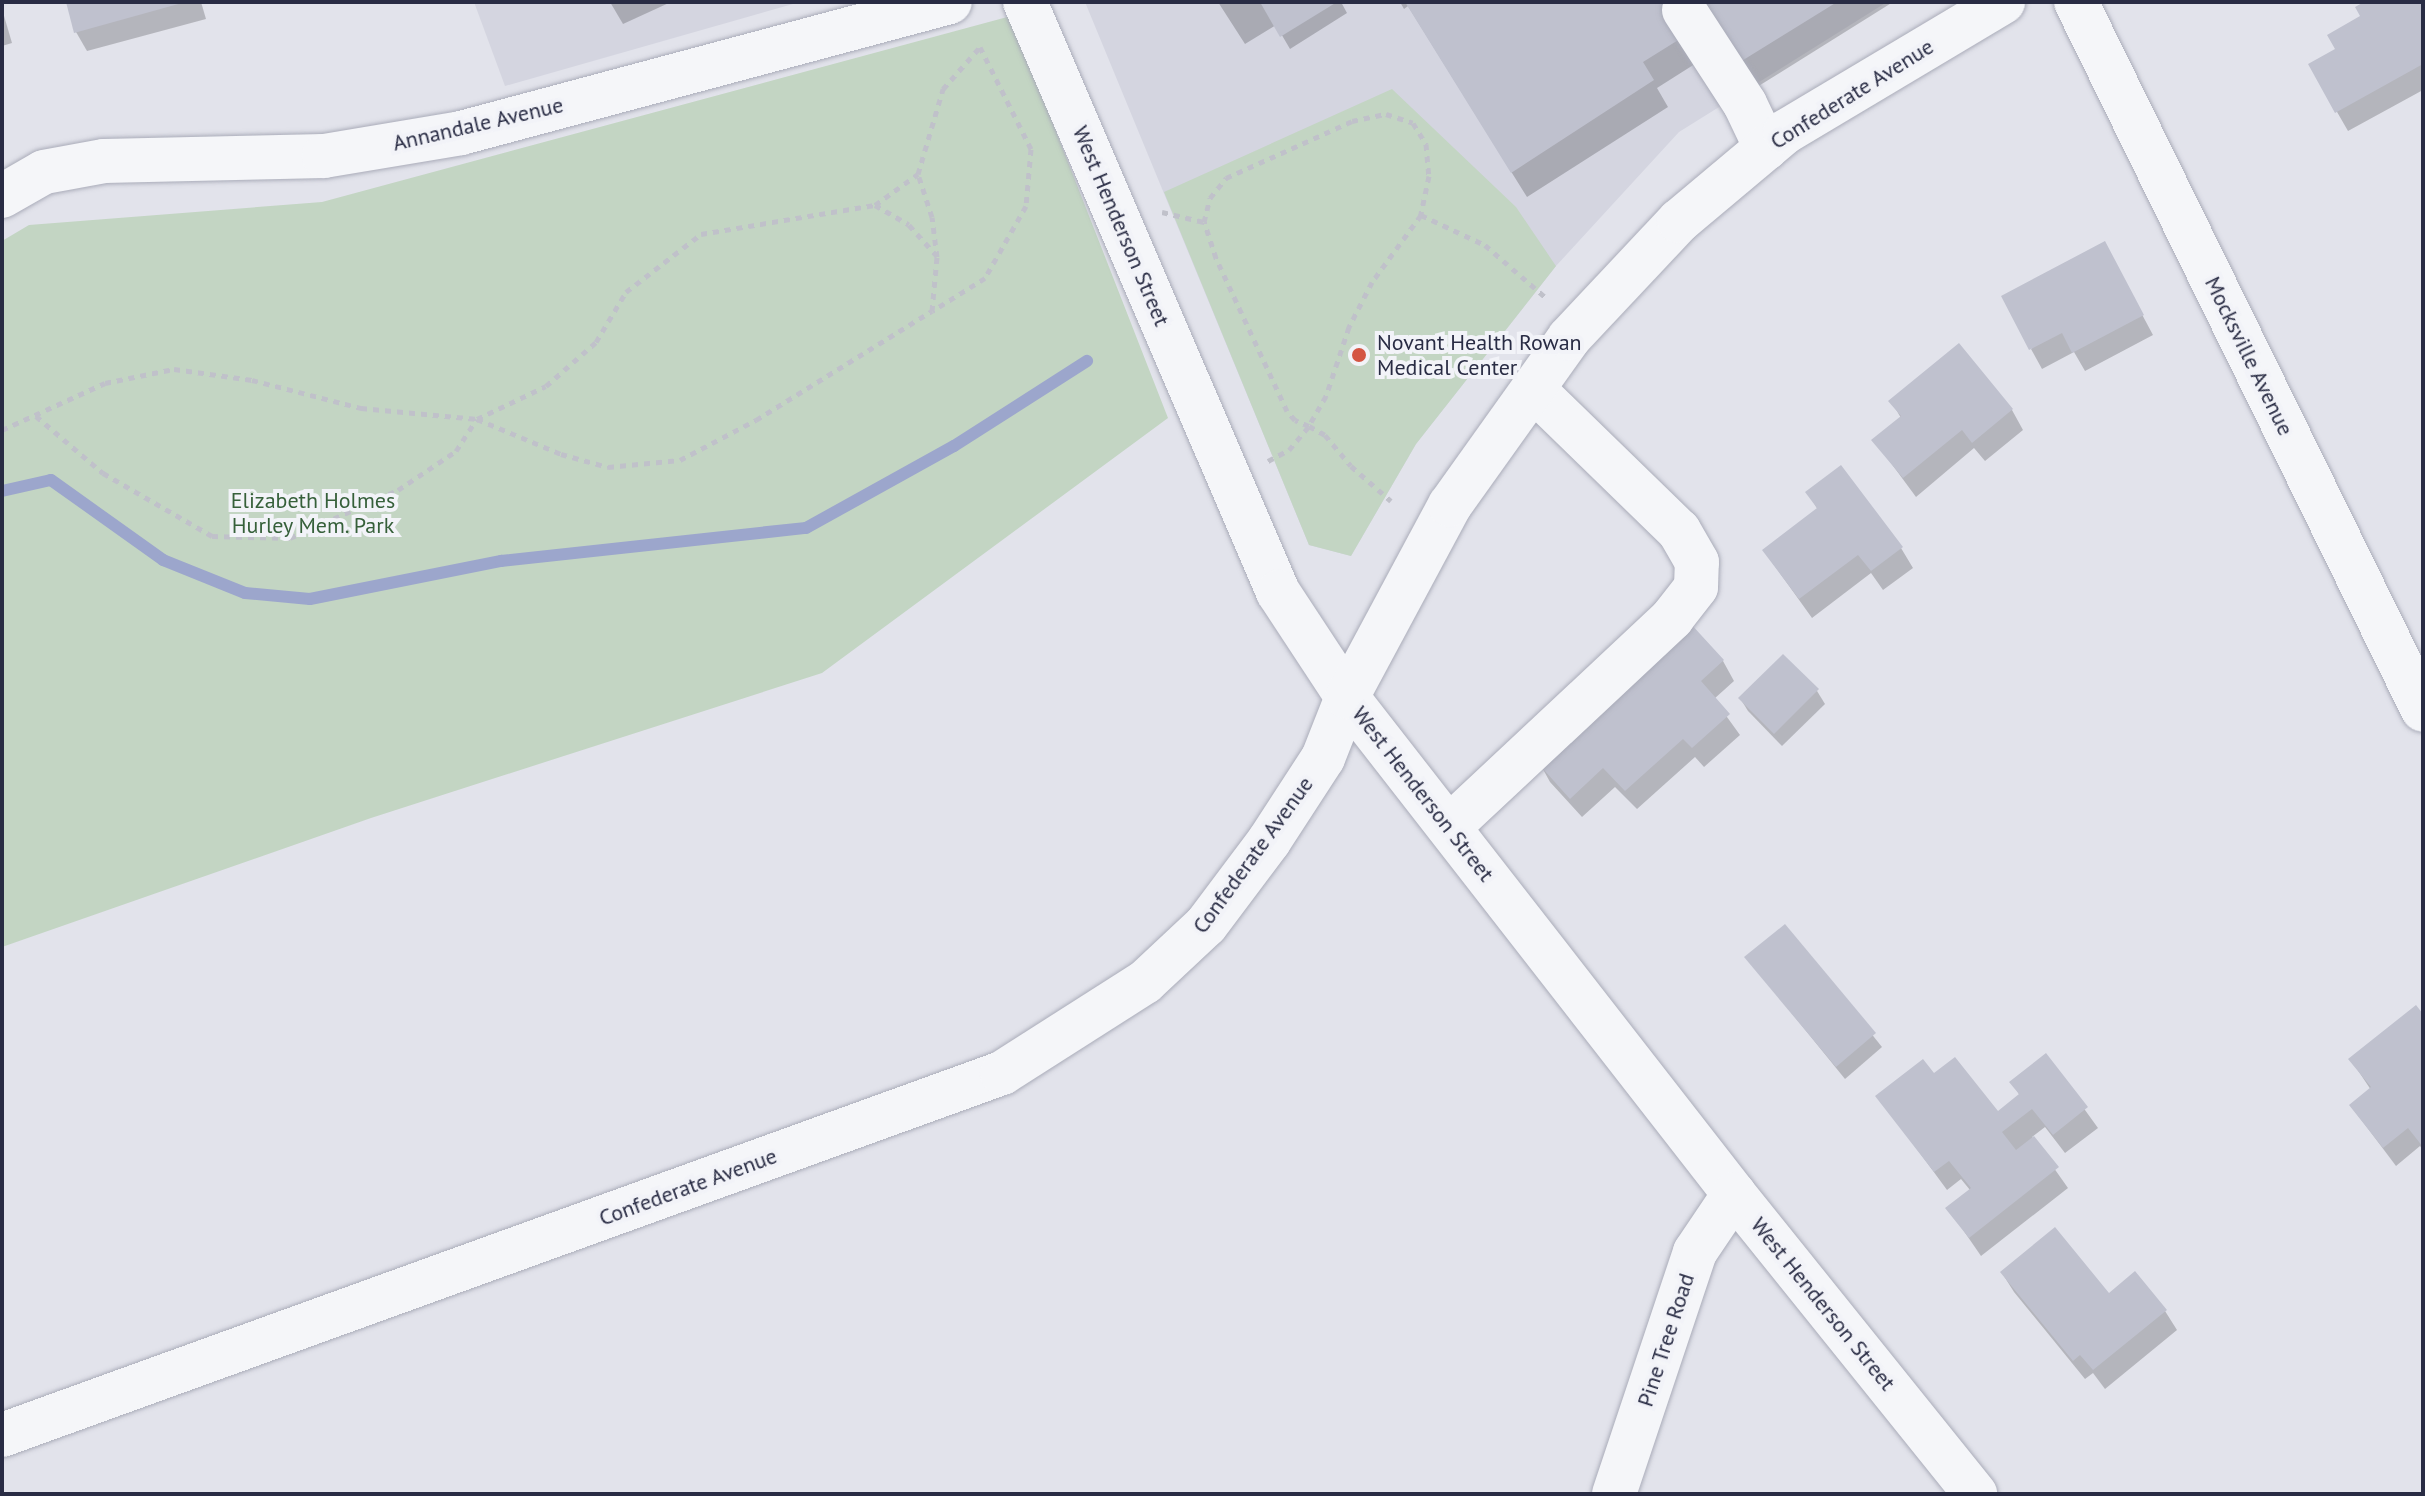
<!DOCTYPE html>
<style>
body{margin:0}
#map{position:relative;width:2425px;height:1496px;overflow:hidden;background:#e2e3eb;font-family:"PT Sans",sans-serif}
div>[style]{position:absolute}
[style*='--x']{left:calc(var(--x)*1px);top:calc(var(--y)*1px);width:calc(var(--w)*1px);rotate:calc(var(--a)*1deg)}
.built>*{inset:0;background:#d4d5e0}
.green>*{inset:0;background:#c3d5c3}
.shadow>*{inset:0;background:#0003}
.stream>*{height:12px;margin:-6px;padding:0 6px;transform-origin:6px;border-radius:6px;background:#9ca6cc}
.building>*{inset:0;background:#bfc1ce}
.path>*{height:5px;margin-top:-2.5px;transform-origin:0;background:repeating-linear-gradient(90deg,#c0c1ca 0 6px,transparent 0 12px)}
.roads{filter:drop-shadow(0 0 2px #aaacb9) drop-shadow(0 0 2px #aaacb9)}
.minor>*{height:44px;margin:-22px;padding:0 22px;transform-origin:22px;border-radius:22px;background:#f5f6f9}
.dots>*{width:22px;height:22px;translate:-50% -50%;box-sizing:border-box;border:4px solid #f2f3f8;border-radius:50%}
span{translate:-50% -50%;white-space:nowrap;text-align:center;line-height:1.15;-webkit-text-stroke:8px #f2f3f8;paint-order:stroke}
.street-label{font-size:22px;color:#292c44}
.poi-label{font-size:22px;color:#292c44}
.left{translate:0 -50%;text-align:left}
.park-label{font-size:22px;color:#36603a}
.frame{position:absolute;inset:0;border:4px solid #292c44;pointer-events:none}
</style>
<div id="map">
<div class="built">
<div style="clip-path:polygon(474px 2px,800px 2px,505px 86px)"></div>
<div style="clip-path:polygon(1085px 2px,1887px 2px,1679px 132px,1556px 266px,1416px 444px,1351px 556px,1309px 545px)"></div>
</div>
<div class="green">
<div style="clip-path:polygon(1011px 16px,1168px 418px,822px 673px,371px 818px,2px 947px,2px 241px,29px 225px,322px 202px)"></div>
<div style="clip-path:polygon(1392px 89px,1516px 207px,1556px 266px,1416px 444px,1351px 556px,1309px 545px,1164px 192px)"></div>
</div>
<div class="shadow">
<div style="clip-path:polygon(68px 2px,201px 2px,206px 19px,87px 51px,76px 32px)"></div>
<div style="clip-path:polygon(610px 2px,671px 2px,623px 24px)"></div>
<div style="clip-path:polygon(1218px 2px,1341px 2px,1347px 13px,1290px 49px,1276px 25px,1245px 44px)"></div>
<div style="clip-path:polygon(1400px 2px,1893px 2px,1757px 87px,1728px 43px,1657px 88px,1668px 107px,1527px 197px,1408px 6px,1404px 9px)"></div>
<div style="clip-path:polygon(2369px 2px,2423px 2px,2423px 90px,2348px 131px,2310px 65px,2338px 50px,2363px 17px)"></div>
<div style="clip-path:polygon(2px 9px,12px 43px,2px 46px)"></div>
<div style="clip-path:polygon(2115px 264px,2153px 335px,2085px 371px,2074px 352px,2042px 369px,2031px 349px)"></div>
<div style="clip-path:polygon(1891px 401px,2012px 410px,2023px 430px,1985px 461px,1974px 448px,1916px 497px,1874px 440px,1901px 418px)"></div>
<div style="clip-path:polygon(1808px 493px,1901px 548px,1913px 568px,1883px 590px,1871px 573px,1812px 618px,1764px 551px,1818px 510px)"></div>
<div style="clip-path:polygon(1690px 626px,1723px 661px,1734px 681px,1714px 699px,1740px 735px,1704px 767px,1695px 757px,1637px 809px,1615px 787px,1582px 817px,1550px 782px,1539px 762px)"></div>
<div style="clip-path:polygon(1817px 691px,1825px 704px,1782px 746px,1748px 711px,1740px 698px)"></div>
<div style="clip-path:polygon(1785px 926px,1882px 1047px,1845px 1079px,1747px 958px)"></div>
<div style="clip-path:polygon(2423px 1017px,2423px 1150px,2420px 1146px,2396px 1166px,2351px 1106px,2371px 1090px,2351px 1060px)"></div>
<div style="clip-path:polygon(2046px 1056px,2098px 1128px,2065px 1153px,2045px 1127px,2032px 1137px,2068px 1188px,1981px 1256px,1948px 1208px,1970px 1190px,1961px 1179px,1947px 1190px,1878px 1096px,1934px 1076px,1997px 1114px,2020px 1096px,2012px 1082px)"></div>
<div style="clip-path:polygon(2002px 1273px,2165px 1311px,2177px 1330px,2105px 1389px,2093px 1373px,2085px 1379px,2014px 1292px)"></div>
</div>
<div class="stream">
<div style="--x:2;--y:491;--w:50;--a:-12.7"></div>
<div style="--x:51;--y:480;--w:138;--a:35.5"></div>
<div style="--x:163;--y:560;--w:88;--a:21.9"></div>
<div style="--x:245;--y:593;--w:65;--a:5.3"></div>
<div style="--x:310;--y:599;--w:195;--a:-11.3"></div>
<div style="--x:501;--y:561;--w:307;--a:-6.2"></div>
<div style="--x:806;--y:528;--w:169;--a:-29"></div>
<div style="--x:954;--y:446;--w:158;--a:-32.6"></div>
</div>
<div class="building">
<div style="clip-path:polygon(66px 2px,182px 2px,182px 3px,74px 33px)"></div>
<div style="clip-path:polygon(1260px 2px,1337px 2px,1280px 37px)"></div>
<div style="clip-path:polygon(1405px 2px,1837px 2px,1740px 62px,1712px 19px,1643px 62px,1654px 80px,1511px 173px)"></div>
<div style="clip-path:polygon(2364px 2px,2423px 2px,2423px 64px,2335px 113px,2308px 64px,2335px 49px,2327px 35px,2360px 16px,2355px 7px)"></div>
<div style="clip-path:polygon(2105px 241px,2144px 315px,2072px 353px,2062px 333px,2029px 350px,2001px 296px)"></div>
<div style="clip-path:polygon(1959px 343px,2013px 409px,1972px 443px,1962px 430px,1903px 478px,1871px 440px,1901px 416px,1888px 401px)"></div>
<div style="clip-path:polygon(1841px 465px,1903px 547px,1871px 571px,1858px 555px,1799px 599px,1762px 550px,1817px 508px,1805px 492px)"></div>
<div style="clip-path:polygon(1690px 623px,1724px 660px,1701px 681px,1730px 714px,1692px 748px,1683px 739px,1625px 791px,1603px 768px,1570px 799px,1536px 761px)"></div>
<div style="clip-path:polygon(1783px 654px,1819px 689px,1774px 734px,1738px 698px)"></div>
<div style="clip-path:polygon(1785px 924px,1876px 1033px,1836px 1067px,1744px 957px)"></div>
<div style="clip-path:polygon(2416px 1005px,2423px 1014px,2423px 1147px,2408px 1128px,2383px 1148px,2349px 1105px,2371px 1087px,2348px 1059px)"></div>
<div style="clip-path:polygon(2046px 1053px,2088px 1107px,2053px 1135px,2032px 1109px,2002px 1132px,2016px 1150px,2034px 1136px,2059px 1167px,1969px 1238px,1945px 1208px,1971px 1188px,1949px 1161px,1934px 1172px,1875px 1096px,1923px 1059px,1934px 1073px,1955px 1057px,1998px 1111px,2019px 1094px,2009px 1082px)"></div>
<div style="clip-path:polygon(2055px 1227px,2109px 1293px,2135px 1271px,2167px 1310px,2093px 1370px,2080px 1355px,2073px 1361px,2000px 1272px)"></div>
</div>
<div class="path">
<div style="--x:1386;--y:114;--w:28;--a:18"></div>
<div style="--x:1413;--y:123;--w:25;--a:58"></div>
<div style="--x:1426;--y:144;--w:32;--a:85"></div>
<div style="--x:1429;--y:176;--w:40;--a:102"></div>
<div style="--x:1421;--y:215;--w:83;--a:126.2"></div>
<div style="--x:1372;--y:282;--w:51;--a:117.1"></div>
<div style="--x:1349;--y:327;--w:73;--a:108.4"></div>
<div style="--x:1326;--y:396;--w:34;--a:120"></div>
<div style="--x:1309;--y:426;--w:15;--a:-157"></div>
<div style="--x:1295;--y:420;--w:12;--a:-132"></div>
<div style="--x:1287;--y:411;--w:169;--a:-114.9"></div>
<div style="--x:1216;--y:258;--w:38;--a:-108"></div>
<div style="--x:1204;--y:222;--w:25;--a:-76"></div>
<div style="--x:1210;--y:198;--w:26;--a:-51"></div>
<div style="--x:1226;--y:178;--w:138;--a:-24.3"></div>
<div style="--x:1352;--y:121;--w:35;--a:-12"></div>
<div style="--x:875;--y:205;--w:39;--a:30"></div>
<div style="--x:909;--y:225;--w:42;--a:47.9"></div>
<div style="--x:1162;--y:212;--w:43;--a:13.4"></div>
<div style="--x:1421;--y:215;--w:71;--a:25.1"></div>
<div style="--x:1485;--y:245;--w:79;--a:40.9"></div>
<div style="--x:36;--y:416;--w:88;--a:40.4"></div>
<div style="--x:103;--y:473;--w:126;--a:30"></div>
<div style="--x:212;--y:536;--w:78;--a:1.5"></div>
<div style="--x:290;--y:538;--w:118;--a:-24"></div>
<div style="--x:398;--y:490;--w:70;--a:-33.9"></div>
<div style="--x:456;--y:451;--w:38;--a:-57"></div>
<div style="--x:477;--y:419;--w:91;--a:22.6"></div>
<div style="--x:561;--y:454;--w:49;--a:15.5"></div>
<div style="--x:608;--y:467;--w:72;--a:-5.6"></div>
<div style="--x:680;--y:460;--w:86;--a:-27.8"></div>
<div style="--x:756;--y:420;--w:207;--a:-31.8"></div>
<div style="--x:932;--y:311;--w:54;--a:-84.7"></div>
<div style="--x:937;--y:257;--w:40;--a:-97.1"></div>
<div style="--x:932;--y:217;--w:45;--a:-108"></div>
<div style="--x:2;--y:430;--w:113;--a:-24.5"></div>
<div style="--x:105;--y:383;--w:70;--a:-11.5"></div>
<div style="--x:174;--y:369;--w:79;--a:8"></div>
<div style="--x:252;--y:380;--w:113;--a:14.4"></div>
<div style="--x:361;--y:408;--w:117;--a:5.4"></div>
<div style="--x:477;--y:419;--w:76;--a:-25.6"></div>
<div style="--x:546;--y:386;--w:67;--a:-41.3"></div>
<div style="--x:596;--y:342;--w:58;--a:-59"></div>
<div style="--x:626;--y:292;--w:95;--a:-37.7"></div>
<div style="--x:701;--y:234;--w:176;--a:-9.5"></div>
<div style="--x:875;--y:205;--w:53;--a:-35.8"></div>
<div style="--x:918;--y:174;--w:89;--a:-73.6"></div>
<div style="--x:943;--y:89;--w:56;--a:-48.6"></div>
<div style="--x:980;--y:47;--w:114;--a:63.4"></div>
<div style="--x:1031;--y:149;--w:57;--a:95"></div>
<div style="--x:1026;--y:206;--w:83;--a:119.7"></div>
<div style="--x:985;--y:278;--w:62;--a:148.1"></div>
<div style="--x:1268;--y:461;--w:24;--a:-28"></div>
<div style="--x:1289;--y:450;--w:31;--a:-50"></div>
<div style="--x:1309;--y:426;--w:18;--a:29"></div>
<div style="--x:1325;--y:435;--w:40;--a:50"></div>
<div style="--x:1351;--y:466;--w:53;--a:41.2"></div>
</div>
<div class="roads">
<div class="minor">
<div style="--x:1025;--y:2;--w:642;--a:66.79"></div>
<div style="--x:1278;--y:592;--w:126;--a:56.7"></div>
<div style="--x:1347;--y:697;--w:630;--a:52.09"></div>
<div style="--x:1734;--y:1194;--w:385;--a:51.2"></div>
<div style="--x:2076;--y:2;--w:788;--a:63.89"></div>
<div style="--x:1684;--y:10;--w:112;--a:57"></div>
<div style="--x:1745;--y:104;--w:49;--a:64.5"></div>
<div style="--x:2;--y:196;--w:48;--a:-29.7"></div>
<div style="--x:44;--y:172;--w:61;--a:-10.4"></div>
<div style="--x:104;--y:161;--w:220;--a:-1.3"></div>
<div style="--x:324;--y:156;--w:139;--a:-9.5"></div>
<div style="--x:461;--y:133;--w:506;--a:-15"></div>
<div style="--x:1449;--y:827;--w:306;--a:-43.1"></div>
<div style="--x:1672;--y:618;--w:39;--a:-52"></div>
<div style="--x:1696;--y:587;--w:25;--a:-88"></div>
<div style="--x:1697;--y:562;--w:36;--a:-120"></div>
<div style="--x:1679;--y:531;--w:204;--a:-135.8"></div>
<div style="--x:2;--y:1435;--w:1064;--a:-19.9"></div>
<div style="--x:1002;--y:1073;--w:169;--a:-32.5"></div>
<div style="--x:1145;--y:982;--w:83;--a:-43.1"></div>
<div style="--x:1206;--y:925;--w:105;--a:-53.1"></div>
<div style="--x:1269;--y:841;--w:99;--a:-57"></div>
<div style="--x:1323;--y:758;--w:66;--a:-68.5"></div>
<div style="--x:1347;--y:697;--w:218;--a:-61.8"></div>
<div style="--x:1450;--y:505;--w:205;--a:-54.5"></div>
<div style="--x:1569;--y:338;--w:161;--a:-46.8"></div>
<div style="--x:1679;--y:221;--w:138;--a:-40"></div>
<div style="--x:1785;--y:132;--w:254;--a:-30.8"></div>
<div style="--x:1614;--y:1494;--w:255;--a:-71.5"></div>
<div style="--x:1695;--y:1252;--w:70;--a:-56.1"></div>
</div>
</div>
<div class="dots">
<div style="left:1359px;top:355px;background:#d45543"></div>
</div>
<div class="street-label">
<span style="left:1852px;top:94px;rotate:-32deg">Confederate Avenue</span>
<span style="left:478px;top:124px;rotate:-13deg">Annandale Avenue</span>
<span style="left:1121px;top:226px;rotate:67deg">West Henderson Street</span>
<span style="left:2249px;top:356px;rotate:64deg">Mocksville Avenue</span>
<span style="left:1423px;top:794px;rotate:52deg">West Henderson Street</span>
<span style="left:1253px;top:855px;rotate:-54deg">Confederate Avenue</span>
<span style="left:688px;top:1187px;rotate:-20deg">Confederate Avenue</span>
<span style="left:1823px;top:1304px;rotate:51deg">West Henderson Street</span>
<span style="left:1666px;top:1340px;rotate:-72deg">Pine Tree Road</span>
</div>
<div class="poi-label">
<span class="left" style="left:1377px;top:355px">Novant Health Rowan<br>Medical Center</span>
</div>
<div class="park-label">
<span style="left:313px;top:513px">Elizabeth Holmes<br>Hurley Mem. Park</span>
</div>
<div class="frame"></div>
</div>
